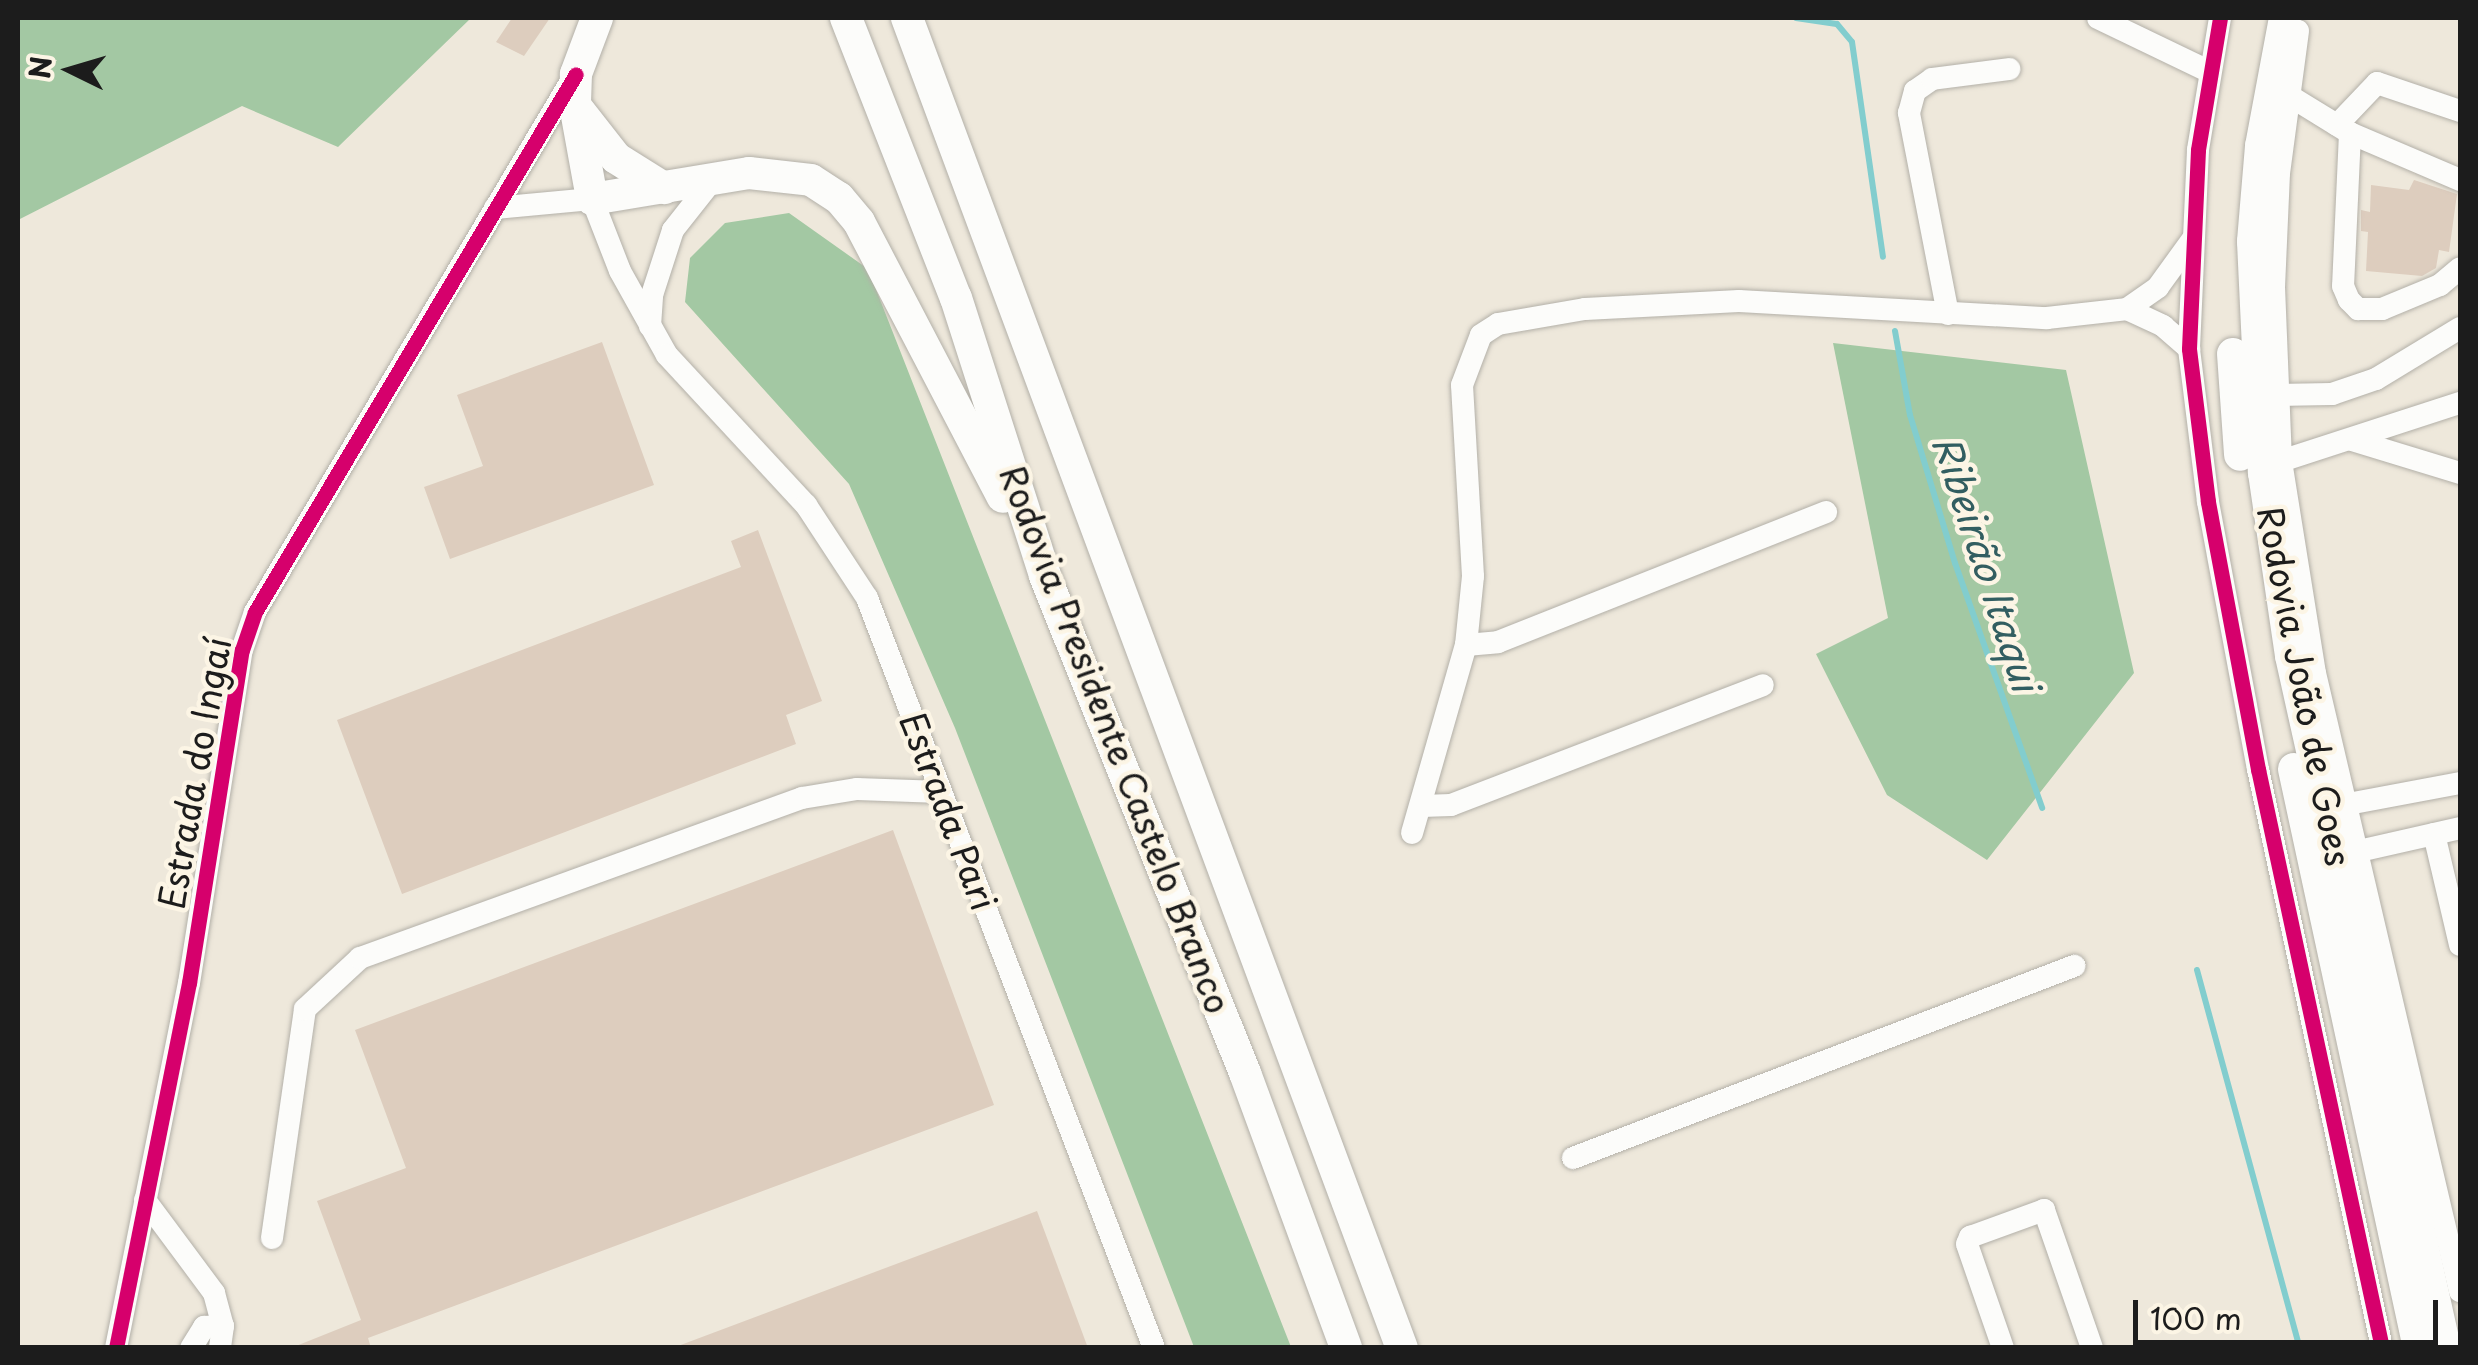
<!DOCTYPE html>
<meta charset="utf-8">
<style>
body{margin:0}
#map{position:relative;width:2478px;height:1365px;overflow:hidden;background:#eee8db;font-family:"Playpen Sans",sans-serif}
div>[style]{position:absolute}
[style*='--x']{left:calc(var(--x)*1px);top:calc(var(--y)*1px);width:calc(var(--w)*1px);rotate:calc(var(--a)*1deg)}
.forest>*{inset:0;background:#a3c8a3}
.stream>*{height:6px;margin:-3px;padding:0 3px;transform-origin:3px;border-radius:3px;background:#82cdce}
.building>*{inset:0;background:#ddcdbe}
.roads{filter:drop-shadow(0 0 2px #b3b0a8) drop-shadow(0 0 2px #b3b0a8)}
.minor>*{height:22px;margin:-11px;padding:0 11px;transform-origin:11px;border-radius:11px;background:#fcfcfa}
.highway>*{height:32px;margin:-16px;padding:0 16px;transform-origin:16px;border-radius:16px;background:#fcfcfa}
.cycleway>*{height:15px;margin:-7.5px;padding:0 7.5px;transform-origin:7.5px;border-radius:7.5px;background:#d6006c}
span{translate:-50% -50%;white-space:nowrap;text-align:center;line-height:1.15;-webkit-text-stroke:9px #fcf5e5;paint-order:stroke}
.street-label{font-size:35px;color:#1c1c1c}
.water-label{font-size:38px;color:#325e61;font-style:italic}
.frame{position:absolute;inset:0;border:20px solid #1c1c1c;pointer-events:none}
.north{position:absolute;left:20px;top:20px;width:100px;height:100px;-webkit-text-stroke:8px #fcf5e5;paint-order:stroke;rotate:275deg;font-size:28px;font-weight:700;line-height:40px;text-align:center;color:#1c1c1c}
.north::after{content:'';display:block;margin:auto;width:35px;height:45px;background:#1c1c1c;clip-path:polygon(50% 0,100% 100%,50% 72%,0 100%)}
.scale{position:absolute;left:2133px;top:1300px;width:305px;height:45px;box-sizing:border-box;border:5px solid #1c1c1c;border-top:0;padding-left:12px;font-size:30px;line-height:35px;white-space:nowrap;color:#1c1c1c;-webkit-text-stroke:8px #fcf5e5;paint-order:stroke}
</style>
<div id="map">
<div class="forest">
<div style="clip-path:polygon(18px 18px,471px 18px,338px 147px,242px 106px,18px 220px)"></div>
<div style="clip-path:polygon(789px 213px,868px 269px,1291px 1347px,1194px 1347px,955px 728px,849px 484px,685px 302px,690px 258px,725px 223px)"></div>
<div style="clip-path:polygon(1833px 343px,2066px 370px,2134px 673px,1987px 860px,1887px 795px,1816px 654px,1888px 618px)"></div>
</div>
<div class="stream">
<div style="--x:1796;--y:18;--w:41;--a:8.3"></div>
<div style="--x:1837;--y:24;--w:23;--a:50"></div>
<div style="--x:1852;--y:42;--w:217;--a:81.8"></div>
<div style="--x:1895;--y:331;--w:85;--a:79.9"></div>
<div style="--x:1910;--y:415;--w:155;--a:73.1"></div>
<div style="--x:1955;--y:563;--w:260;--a:70.4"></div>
<div style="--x:2197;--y:970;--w:392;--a:74.8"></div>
</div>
<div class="building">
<div style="clip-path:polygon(512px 18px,550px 18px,524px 56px,496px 42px)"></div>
<div style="clip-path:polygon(2414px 180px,2457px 194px,2449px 252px,2439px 250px,2436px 268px,2422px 276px,2366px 271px,2368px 232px,2361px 231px,2361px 210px,2370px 212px,2371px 185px,2409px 190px)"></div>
<div style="clip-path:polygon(602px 342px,654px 485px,450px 559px,424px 487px,483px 466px,457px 395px)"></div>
<div style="clip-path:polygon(758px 530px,822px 701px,786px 715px,796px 744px,402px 894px,337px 720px,741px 567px,731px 541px)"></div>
<div style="clip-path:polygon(893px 830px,994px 1105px,368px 1338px,371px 1348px,291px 1348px,361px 1320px,317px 1201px,406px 1168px,355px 1030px)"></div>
<div style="clip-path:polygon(1037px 1211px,1088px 1348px,678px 1348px,678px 1346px)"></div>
</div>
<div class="roads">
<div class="minor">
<div style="--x:2098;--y:18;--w:124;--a:25.7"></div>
<div style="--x:2220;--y:18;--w:134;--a:99.5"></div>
<div style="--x:2198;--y:150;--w:199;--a:92.6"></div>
<div style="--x:2189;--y:349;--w:154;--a:82.9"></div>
<div style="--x:2208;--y:502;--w:272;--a:79.4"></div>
<div style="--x:2258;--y:769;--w:592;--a:77.91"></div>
<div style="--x:2298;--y:31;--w:143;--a:97.6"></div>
<div style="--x:2279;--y:173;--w:114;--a:92.5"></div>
<div style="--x:2274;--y:287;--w:174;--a:87.7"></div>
<div style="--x:2281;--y:461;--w:215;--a:80.9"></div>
<div style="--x:2315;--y:673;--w:635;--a:76.8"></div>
<div style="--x:2293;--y:98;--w:67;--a:31.6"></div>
<div style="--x:2350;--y:133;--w:120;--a:23.1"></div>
<div style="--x:2337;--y:125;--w:58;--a:-46.4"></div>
<div style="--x:2377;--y:83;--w:88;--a:18.6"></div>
<div style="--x:2350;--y:133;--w:153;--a:92.6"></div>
<div style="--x:2343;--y:286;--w:15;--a:67"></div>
<div style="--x:2349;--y:300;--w:13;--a:45"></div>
<div style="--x:2358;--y:309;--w:24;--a:0"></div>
<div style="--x:2382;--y:309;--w:63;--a:-22.5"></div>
<div style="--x:2440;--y:285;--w:26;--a:-40"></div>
<div style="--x:495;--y:208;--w:97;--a:-5.3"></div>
<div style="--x:592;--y:199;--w:77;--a:68.7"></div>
<div style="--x:620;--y:271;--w:96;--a:60.8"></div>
<div style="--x:667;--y:355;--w:205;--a:47.2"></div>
<div style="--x:806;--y:505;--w:111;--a:56.7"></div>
<div style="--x:867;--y:598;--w:803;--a:69.06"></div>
<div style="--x:2127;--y:309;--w:40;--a:25"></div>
<div style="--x:2163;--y:326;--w:35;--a:41"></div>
<div style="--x:1948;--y:314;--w:205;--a:-101"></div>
<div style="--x:1909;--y:113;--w:23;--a:-75"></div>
<div style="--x:1915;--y:91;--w:21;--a:-35"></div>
<div style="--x:1932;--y:79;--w:78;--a:-7.4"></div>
<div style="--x:650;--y:326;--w:31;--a:-86"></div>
<div style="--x:652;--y:295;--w:68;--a:-72.1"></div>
<div style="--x:673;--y:230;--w:66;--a:-51.7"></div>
<div style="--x:2276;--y:395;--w:56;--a:-1"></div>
<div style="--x:2332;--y:394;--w:46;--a:-18.8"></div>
<div style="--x:2376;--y:379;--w:98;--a:-31.3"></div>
<div style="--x:2352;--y:440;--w:113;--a:17"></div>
<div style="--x:2281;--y:461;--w:188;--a:-18"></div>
<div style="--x:1466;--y:645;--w:32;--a:-5"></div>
<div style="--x:1498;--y:642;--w:353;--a:-21.6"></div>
<div style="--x:2348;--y:804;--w:114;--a:-10.6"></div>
<div style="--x:1422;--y:806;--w:29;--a:-2"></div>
<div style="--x:1451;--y:805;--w:334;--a:-21"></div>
<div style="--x:1412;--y:833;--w:196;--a:-74"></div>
<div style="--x:1466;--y:645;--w:69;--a:-84.2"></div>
<div style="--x:1473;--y:576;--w:191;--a:-93.3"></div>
<div style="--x:1462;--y:385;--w:53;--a:-69.2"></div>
<div style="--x:1481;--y:335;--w:20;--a:-33"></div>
<div style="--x:1498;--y:324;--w:88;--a:-9.8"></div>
<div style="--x:1585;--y:309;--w:154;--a:-3"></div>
<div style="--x:1739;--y:301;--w:308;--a:3.2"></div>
<div style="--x:2047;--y:318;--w:81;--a:-6.4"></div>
<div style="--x:2127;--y:309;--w:38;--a:-35"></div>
<div style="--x:2158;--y:287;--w:58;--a:-54.1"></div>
<div style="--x:2434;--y:834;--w:114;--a:76.8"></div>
<div style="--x:2359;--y:851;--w:104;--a:-12.8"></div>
<div style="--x:1573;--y:1158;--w:537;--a:-20.97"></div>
<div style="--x:145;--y:1200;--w:116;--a:53.4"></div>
<div style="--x:214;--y:1293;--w:34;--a:75"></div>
<div style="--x:223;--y:1326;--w:22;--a:98"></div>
<div style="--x:272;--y:1238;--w:231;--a:-81.8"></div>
<div style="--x:305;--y:1009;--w:75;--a:-42.8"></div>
<div style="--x:360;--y:958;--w:470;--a:-19.9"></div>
<div style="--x:802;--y:798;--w:56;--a:-9.3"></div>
<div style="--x:857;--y:789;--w:84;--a:2"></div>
<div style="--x:116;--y:1348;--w:372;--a:-78.7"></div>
<div style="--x:189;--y:983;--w:337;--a:-81"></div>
<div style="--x:242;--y:650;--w:40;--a:-71.1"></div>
<div style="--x:255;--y:612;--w:622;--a:-59.23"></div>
<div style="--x:191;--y:1348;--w:25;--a:-58"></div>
<div style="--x:204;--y:1327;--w:19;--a:-3"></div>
<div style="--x:2003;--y:1348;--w:110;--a:-109.1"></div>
<div style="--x:1967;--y:1244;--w:8;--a:-67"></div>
<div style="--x:1970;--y:1237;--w:79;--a:-20"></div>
<div style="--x:2044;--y:1210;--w:146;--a:70.8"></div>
</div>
<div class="highway">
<div style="--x:597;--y:18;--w:60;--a:110.6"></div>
<div style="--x:576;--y:74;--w:31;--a:92"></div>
<div style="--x:575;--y:105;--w:96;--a:79.7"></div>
<div style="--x:592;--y:199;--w:159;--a:-9.4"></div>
<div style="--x:749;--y:173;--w:62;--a:6.4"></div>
<div style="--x:811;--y:180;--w:33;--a:33"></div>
<div style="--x:839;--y:198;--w:31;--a:50"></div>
<div style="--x:859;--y:222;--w:310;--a:62.4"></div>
<div style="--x:846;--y:18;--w:301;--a:68.6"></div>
<div style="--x:956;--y:298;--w:292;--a:72.2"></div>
<div style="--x:1045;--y:576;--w:536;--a:68.08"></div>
<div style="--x:1245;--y:1073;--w:293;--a:69.8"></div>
<div style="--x:907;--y:18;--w:1419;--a:69.59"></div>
<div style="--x:2285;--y:18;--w:130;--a:100.6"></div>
<div style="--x:2261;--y:146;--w:96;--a:94.8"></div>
<div style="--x:2253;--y:242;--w:231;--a:87.3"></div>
<div style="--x:2264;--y:473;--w:185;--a:81.6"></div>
<div style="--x:2291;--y:656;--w:709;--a:77.45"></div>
<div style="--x:577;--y:108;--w:63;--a:52"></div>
<div style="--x:616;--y:158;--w:57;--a:32"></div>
<div style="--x:2233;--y:354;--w:101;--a:86"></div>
<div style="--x:2294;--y:769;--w:592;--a:77.82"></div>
</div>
</div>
<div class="cycleway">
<div style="--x:2220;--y:18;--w:134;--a:99.5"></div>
<div style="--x:2198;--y:150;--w:199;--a:92.6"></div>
<div style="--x:2189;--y:349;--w:154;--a:82.9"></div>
<div style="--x:2208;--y:502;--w:272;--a:79.4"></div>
<div style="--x:2258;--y:769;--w:592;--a:77.91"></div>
<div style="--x:116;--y:1348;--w:372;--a:-78.7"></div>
<div style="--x:189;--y:983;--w:337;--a:-81"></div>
<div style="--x:242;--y:650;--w:40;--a:-71.1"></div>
<div style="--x:255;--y:612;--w:626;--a:-59.18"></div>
</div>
<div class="street-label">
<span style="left:2305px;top:686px;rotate:79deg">Rodovia João de Goes</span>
<span style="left:1116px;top:739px;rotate:69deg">Rodovia Presidente Castelo Branco</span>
<span style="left:194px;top:773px;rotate:-80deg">Estrada do Ingaí</span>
<span style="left:949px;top:811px;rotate:69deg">Estrada Pari</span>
</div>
<div class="water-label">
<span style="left:1987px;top:563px;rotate:72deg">Ribeirão Itaqui</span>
</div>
<div class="frame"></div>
<div class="north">N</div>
<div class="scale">100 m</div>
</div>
